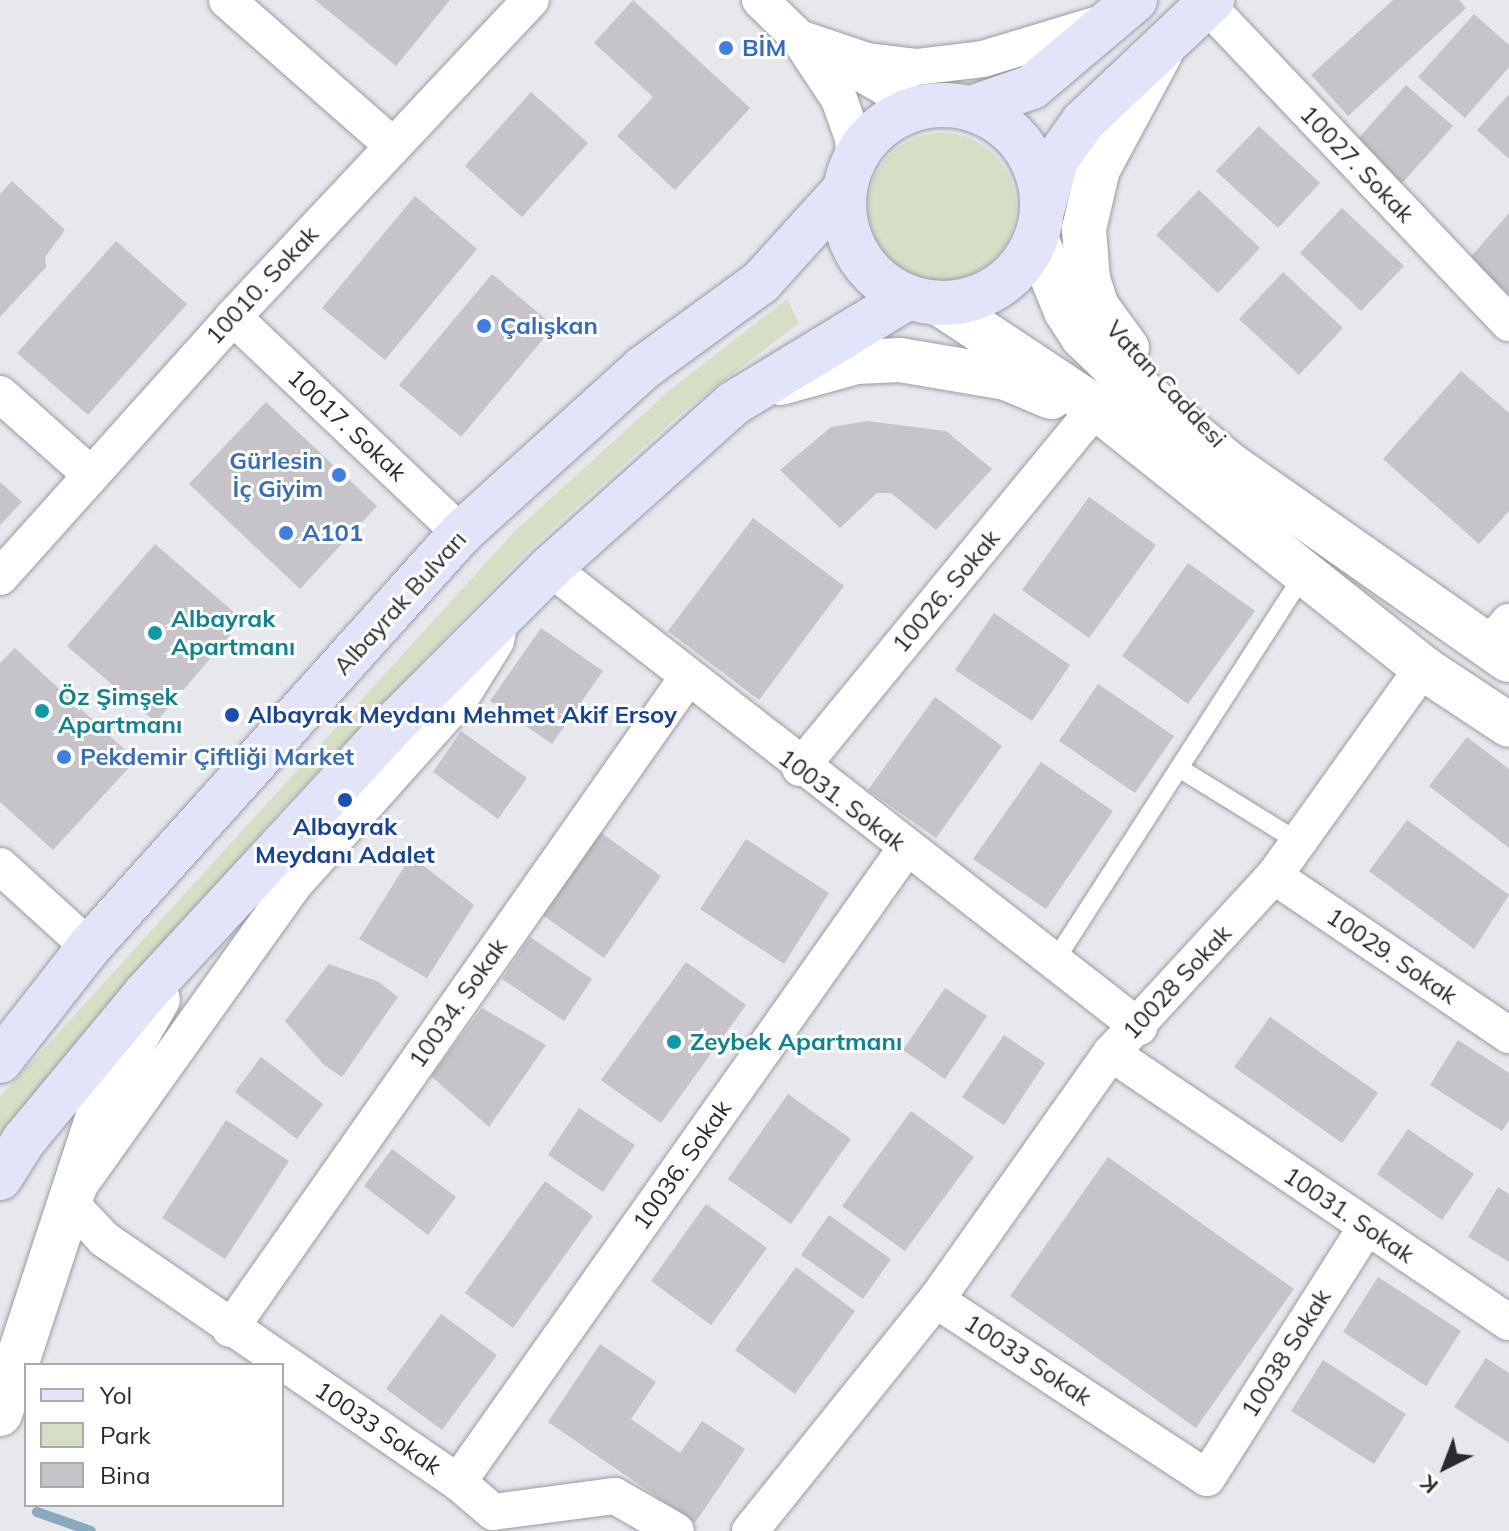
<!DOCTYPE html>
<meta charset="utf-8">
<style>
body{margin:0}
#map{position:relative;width:1509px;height:1531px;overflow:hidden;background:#e6e8ee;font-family:Mulish,sans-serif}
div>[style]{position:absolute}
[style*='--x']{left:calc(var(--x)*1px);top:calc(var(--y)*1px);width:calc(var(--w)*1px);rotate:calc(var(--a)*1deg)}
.green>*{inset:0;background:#d6dec5}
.round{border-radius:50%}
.stream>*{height:10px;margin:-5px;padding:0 5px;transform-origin:5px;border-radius:5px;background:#89a9bf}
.building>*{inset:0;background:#c6c3c9}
.roads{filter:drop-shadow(0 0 2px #9a9ca2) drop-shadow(0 0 2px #9a9ca2)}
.service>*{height:18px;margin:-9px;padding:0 9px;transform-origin:9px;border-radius:9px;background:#fff}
.minor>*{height:36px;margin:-18px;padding:0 18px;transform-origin:18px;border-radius:18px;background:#fff}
.tertiary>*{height:44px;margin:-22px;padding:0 22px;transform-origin:22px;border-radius:22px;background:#fff}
.primary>*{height:44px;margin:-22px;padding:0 22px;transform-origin:22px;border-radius:22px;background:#e2e5fa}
.primary>.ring{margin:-22px;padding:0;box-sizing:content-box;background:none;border:44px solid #e2e5fa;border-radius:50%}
.dots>*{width:22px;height:22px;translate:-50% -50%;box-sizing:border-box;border:4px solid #fff;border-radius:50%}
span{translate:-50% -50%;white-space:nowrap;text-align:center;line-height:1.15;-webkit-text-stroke:6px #fff;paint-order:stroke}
.shop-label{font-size:24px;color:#366cbe;font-weight:700}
.left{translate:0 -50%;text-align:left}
.right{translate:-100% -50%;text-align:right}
.street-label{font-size:24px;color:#2a2a2d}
.culture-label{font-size:24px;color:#0d838f;font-weight:700}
.transit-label{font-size:24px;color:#164399;font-weight:700}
.legend{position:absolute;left:24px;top:1363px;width:260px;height:144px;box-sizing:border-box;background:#fff;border:2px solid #aaaaab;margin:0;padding:10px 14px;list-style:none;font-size:24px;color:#2a2a2d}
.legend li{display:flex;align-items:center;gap:16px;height:40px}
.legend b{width:40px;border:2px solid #aaaaab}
.north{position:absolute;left:1405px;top:1427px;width:80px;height:80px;-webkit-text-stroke:6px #fff;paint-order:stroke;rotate:222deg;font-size:22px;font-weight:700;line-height:32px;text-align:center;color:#2a2a2d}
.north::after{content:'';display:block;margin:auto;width:28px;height:36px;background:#2a2a2d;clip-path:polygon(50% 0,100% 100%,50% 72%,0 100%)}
</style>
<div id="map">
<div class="green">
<div class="round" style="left:868px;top:133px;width:148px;height:148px"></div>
<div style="clip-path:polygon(787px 299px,799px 323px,684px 411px,529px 550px,279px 812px,0 1134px,0 1097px,514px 532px,671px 389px)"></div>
</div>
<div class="stream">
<div style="--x:37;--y:1512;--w:57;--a:19.4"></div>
</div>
<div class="building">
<div style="clip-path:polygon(315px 0,450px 0,396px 66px)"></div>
<div style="clip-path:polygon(633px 0,750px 108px,675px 190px,617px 136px,653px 97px,594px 43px)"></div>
<div style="clip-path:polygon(1393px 0,1459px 0,1466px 8px,1348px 116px,1311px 75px)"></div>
<div style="clip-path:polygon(1474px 14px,1509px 45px,1509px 67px,1465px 118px,1418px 77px)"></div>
<div style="clip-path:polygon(1406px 85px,1453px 126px,1397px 189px,1350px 148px)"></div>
<div style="clip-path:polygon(531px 92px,588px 143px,522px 217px,465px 166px)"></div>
<div style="clip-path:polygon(1509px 94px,1509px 159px,1477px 130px)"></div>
<div style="clip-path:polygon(1259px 126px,1320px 183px,1278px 228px,1216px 171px)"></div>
<div style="clip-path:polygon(12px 181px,65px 230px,45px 257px,46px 267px,0 317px,0 194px)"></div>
<div style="clip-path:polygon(1199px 190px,1260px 248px,1218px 293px,1156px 235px)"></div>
<div style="clip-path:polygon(415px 196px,477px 249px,385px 360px,322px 308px)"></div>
<div style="clip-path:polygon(1342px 208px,1404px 266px,1361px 311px,1300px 253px)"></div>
<div style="clip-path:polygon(1509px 213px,1509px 294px,1469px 259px)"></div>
<div style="clip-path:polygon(116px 241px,187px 304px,88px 415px,17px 353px)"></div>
<div style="clip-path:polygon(1283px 272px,1343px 328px,1299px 375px,1239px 319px)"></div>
<div style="clip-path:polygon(492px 274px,554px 326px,461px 437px,399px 385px)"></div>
<div style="clip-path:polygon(1461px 371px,1509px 413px,1509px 511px,1479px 544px,1383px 459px)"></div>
<div style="clip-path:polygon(266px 402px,377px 506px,300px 589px,189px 484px)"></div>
<div style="clip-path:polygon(867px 421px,946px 431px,992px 469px,936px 530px,891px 493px,877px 493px,840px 528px,780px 470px,831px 427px)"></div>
<div style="clip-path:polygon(0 482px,22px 502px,0 525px)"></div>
<div style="clip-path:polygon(1089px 497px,1156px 545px,1089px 638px,1022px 590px)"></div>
<div style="clip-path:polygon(753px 518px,844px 586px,759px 700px,668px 631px)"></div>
<div style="clip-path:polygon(155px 544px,243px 620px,156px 722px,67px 646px)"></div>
<div style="clip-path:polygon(1188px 563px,1255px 611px,1188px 704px,1122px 656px)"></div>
<div style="clip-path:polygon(994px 613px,1070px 665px,1032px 721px,955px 670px)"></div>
<div style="clip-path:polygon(541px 628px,603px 671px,552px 744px,490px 701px)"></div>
<div style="clip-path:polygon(15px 648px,136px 760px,53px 850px,0 802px,0 663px)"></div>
<div style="clip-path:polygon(1098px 684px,1174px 736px,1135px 793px,1059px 741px)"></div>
<div style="clip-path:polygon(935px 697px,1002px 746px,936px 838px,868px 790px)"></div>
<div style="clip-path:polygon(461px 731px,527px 778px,498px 819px,433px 772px)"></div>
<div style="clip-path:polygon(1467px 737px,1509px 769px,1509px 848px,1429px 786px)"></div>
<div style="clip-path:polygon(1041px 762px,1113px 811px,1046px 909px,973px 859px)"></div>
<div style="clip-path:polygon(1407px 820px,1509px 895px,1474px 949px,1369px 871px)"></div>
<div style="clip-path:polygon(600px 832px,661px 876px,604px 958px,541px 914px)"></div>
<div style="clip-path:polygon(746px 839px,829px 893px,784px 964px,700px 909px)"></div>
<div style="clip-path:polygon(411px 856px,474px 905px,427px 978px,359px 939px)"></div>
<div style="clip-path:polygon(530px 937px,592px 979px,564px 1021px,502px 979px)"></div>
<div style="clip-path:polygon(686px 962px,746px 1005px,661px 1123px,601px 1080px)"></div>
<div style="clip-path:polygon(329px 964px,379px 982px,398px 997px,342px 1077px,324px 1065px,285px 1021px)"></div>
<div style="clip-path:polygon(945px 988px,987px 1016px,945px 1079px,903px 1050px)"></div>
<div style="clip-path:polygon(482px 1008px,546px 1045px,489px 1127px,431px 1076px)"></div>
<div style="clip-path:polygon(1270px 1017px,1378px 1093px,1342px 1143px,1234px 1067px)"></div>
<div style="clip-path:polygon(1004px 1035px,1045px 1063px,1004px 1125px,962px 1097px)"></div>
<div style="clip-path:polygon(1458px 1040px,1509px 1073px,1509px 1120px,1502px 1131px,1430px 1085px)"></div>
<div style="clip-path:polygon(261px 1057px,323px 1104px,297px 1139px,235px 1092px)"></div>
<div style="clip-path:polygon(788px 1094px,851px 1139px,791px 1224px,728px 1179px)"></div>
<div style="clip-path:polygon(579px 1108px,635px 1145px,603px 1192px,548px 1155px)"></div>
<div style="clip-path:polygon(911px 1111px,974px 1157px,905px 1251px,842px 1206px)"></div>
<div style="clip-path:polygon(226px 1120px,289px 1161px,225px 1259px,162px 1218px)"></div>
<div style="clip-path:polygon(1408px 1129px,1474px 1174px,1442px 1220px,1377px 1174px)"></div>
<div style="clip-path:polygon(392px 1149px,456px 1197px,428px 1235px,364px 1186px)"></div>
<div style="clip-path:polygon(1108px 1157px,1294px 1289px,1196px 1428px,1010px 1296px)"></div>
<div style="clip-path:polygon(545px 1181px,593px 1216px,513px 1328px,465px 1293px)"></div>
<div style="clip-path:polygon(1498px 1187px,1509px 1194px,1509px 1262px,1468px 1237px)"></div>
<div style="clip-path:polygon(706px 1204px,767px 1248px,711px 1325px,651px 1281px)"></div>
<div style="clip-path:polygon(829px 1215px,891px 1259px,863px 1299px,801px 1255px)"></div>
<div style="clip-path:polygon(796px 1267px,855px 1311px,795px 1394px,735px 1350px)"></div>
<div style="clip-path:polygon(1378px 1277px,1461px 1331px,1426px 1386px,1343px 1332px)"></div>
<div style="clip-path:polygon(441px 1314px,497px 1355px,442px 1430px,386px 1389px)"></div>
<div style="clip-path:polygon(600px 1344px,656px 1382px,631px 1419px,680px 1453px,702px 1421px,745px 1449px,695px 1523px,548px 1422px)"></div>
<div style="clip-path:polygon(1486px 1358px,1509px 1373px,1509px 1443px,1454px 1407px)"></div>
<div style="clip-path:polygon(1323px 1360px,1406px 1414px,1374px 1464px,1291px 1411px)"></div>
</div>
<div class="roads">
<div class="service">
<div style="--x:1179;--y:768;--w:141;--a:31.7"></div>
<div style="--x:1054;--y:962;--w:459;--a:-57.2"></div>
</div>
<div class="minor">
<div style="--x:227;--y:0;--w:220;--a:41.3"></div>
<div style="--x:760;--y:0;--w:54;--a:44.3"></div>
<div style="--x:799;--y:38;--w:141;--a:29.8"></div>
<div style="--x:1206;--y:4;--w:440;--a:46.5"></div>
<div style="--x:799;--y:38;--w:72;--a:18.7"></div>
<div style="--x:867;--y:61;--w:49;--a:7"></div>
<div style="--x:916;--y:67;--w:67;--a:-6.8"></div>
<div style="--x:983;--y:59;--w:121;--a:-16.8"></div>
<div style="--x:804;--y:46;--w:64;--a:56.6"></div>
<div style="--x:839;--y:99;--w:41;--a:70.3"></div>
<div style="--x:853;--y:138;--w:20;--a:87"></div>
<div style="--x:233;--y:317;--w:314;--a:43.5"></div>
<div style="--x:0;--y:394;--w:120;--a:41.6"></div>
<div style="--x:550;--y:568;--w:747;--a:37.93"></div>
<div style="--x:0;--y:577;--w:349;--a:-48.1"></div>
<div style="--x:233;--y:317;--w:435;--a:-46.8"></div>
<div style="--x:500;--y:622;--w:19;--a:102"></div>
<div style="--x:496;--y:641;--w:68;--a:121.8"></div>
<div style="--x:460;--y:699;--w:251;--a:131.8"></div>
<div style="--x:293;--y:886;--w:387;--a:125.5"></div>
<div style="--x:68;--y:1201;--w:52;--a:46.5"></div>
<div style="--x:104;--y:1239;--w:429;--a:34.5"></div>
<div style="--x:458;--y:1482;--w:46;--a:40.6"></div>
<div style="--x:493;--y:1512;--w:123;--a:-7.5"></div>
<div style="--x:615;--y:1496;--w:70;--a:29.8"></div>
<div style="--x:1488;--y:646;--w:32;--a:-49"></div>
<div style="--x:800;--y:768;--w:458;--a:-50.6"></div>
<div style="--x:0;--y:866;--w:120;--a:42.3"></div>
<div style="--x:1274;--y:876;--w:284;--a:34.1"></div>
<div style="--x:1111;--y:1053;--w:480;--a:34.1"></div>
<div style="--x:936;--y:1300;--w:303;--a:-54.7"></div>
<div style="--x:1111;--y:1053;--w:241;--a:-47.4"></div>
<div style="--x:1274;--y:876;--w:256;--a:-54.4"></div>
<div style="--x:230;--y:1329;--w:795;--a:-54.93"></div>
<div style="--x:458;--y:1482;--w:776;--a:-54.75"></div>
<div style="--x:750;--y:1531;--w:297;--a:-51.2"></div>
<div style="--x:936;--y:1300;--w:324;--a:33.3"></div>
<div style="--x:1207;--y:1478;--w:297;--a:-57.6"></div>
</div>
<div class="tertiary">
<div style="--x:1036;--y:238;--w:79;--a:67.7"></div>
<div style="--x:1066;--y:311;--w:30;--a:57"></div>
<div style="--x:1082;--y:336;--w:56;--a:44.3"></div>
<div style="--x:1122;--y:375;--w:141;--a:39.8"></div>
<div style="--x:1230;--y:465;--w:340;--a:35"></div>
<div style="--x:939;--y:303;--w:186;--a:33.6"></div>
<div style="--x:1094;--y:406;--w:421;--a:38.5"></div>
<div style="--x:1423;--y:668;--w:103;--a:33.5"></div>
<div style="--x:1127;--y:348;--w:51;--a:-126.2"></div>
<div style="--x:1097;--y:307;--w:28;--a:-108"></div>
<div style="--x:1088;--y:280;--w:51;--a:-94.5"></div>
<div style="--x:1084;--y:229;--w:62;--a:-76.9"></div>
<div style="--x:1098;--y:169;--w:131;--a:-61.7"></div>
<div style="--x:780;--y:383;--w:80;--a:-15.3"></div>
<div style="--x:857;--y:362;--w:43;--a:-2.7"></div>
<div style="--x:900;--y:360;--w:108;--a:9.6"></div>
<div style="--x:1006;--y:378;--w:49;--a:22.9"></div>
<div style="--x:0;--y:1414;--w:345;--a:-71.8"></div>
<div style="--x:108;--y:1086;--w:100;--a:-60.1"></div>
</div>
<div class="primary">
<div class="ring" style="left:844px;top:105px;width:154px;height:154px"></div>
<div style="--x:971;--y:108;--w:65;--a:-19"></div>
<div style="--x:1032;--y:87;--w:135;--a:-40.2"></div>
<div style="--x:1043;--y:207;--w:49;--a:-74.5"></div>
<div style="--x:1056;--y:160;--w:47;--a:-54.6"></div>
<div style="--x:1083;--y:122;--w:178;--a:-43.4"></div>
<div style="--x:0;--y:1061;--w:145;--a:-52"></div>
<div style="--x:89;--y:947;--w:557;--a:-48.06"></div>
<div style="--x:461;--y:533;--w:246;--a:-42.2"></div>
<div style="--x:643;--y:368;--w:146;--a:-36.1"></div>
<div style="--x:761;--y:282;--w:124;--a:-47.9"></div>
<div style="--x:0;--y:1178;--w:45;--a:-57.7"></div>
<div style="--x:24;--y:1140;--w:190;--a:-50.3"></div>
<div style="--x:145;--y:994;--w:374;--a:-47.3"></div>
<div style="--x:399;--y:719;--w:214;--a:-45"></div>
<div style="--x:550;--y:568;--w:247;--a:-41.9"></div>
<div style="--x:734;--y:403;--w:204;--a:-31.3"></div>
</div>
</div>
<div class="dots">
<div style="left:726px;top:48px;background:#3f7fe0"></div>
<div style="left:484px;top:326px;background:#3f7fe0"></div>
<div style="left:339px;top:475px;background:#3f7fe0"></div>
<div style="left:286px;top:533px;background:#3f7fe0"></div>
<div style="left:155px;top:633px;background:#0f9aa8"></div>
<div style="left:42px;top:711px;background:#0f9aa8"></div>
<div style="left:232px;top:715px;background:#1a4fb4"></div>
<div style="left:64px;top:757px;background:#3f7fe0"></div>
<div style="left:345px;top:800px;background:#1a4fb4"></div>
<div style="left:674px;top:1042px;background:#0f9aa8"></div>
</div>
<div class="shop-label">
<span class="left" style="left:742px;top:48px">BİM</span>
<span class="left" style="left:500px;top:326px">Çalışkan</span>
<span class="right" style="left:323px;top:475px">Gürlesin<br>İç Giyim</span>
<span class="left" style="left:302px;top:533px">A101</span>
<span class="left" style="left:80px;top:757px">Pekdemir Çiftliği Market</span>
</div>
<div class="street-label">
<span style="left:1357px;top:164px;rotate:46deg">10027. Sokak</span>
<span style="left:262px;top:285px;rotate:-47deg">10010. Sokak</span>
<span style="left:1166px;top:384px;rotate:47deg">Vatan Caddesi</span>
<span style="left:347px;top:425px;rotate:43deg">10017. Sokak</span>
<span style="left:946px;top:591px;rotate:-50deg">10026. Sokak</span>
<span style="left:400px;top:603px;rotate:-48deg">Albayrak Bulvarı</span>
<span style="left:842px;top:800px;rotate:37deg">10031. Sokak</span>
<span style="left:1392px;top:956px;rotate:34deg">10029. Sokak</span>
<span style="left:1177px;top:982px;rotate:-47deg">10028 Sokak</span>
<span style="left:458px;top:1003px;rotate:-55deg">10034. Sokak</span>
<span style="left:682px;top:1165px;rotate:-55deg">10036. Sokak</span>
<span style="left:1349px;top:1215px;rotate:34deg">10031. Sokak</span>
<span style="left:1286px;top:1353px;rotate:-58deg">10038 Sokak</span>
<span style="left:1028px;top:1360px;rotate:33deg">10033 Sokak</span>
<span style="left:378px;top:1428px;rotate:34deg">10033 Sokak</span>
</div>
<div class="culture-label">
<span class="left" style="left:171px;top:633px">Albayrak<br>Apartmanı</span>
<span class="left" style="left:58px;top:711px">Öz Şimşek<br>Apartmanı</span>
<span class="left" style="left:690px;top:1042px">Zeybek Apartmanı</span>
</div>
<div class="transit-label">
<span class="left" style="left:248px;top:715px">Albayrak Meydanı Mehmet Akif Ersoy</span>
<span style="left:345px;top:841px">Albayrak<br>Meydanı Adalet</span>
</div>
<ul class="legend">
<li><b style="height:10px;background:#e2e5fa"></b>Yol</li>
<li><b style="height:22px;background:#d6dec5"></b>Park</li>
<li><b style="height:22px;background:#c6c3c9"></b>Bina</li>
</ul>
<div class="north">K</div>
</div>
